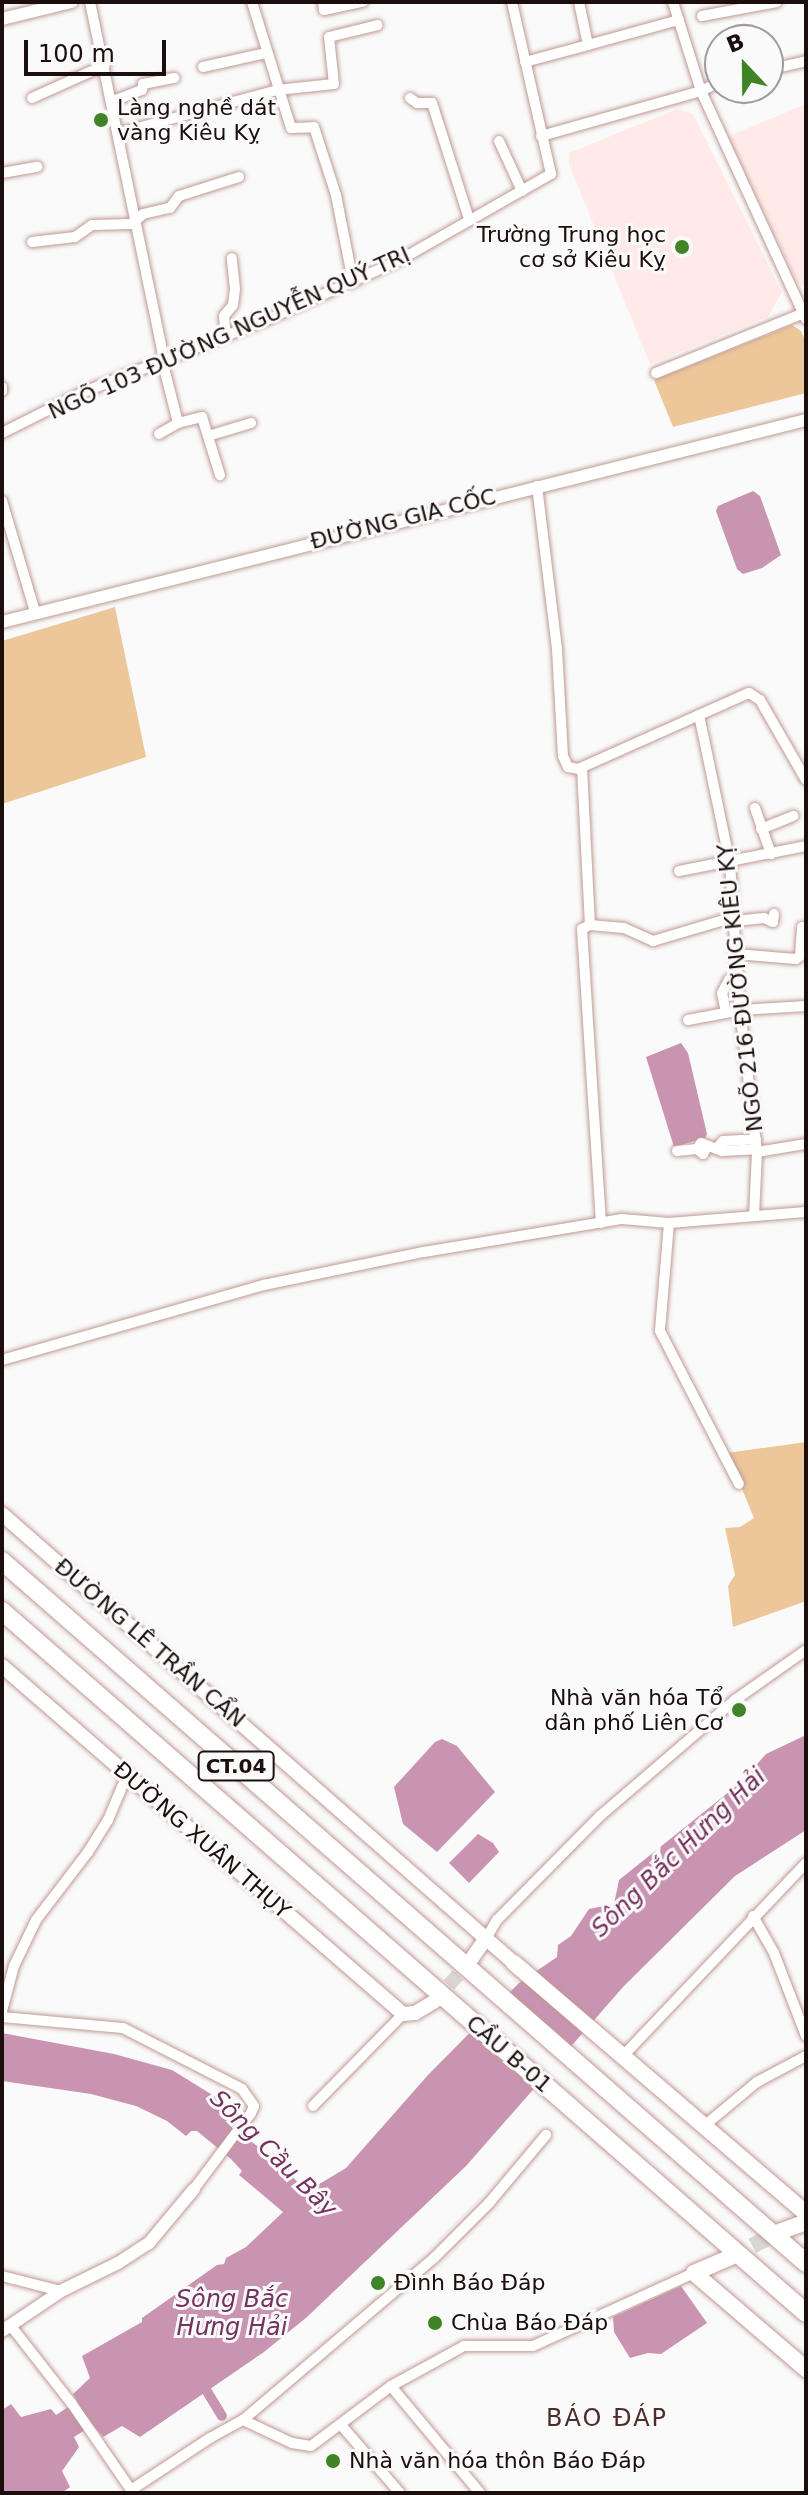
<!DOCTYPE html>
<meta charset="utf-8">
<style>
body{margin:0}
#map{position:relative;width:808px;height:2495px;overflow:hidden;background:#fafafa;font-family:"DejaVu Sans",sans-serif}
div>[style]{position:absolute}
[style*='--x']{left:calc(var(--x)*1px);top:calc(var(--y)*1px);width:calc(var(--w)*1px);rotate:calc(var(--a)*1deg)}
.built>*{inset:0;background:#ffeae7}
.green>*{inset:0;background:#ecc799}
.water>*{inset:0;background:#c994b2}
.pier>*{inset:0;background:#fafafa}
.canal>*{height:10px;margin:-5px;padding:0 5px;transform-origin:5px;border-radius:5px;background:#c994b2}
.secondary-tunnel>*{height:14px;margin-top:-7px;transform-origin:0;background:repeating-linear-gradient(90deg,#d9d7d6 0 14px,transparent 0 21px)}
.primary-tunnel>*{height:16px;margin-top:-8px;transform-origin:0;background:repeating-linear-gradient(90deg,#d9d7d6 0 16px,transparent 0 24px)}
.roads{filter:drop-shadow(0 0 2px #bf9993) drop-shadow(0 0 2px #bf9993)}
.minor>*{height:10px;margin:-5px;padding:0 5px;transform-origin:5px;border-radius:5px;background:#fff}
.tertiary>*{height:12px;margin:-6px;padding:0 6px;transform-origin:6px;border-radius:6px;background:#fff}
.secondary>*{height:14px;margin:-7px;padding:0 7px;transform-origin:7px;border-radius:7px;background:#fff}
.primary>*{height:16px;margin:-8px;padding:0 8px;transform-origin:8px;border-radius:8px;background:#fff}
.motorway>*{height:18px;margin:-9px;padding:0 9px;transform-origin:9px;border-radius:9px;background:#fff}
.dots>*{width:22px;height:22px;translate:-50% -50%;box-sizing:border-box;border:4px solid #fafafa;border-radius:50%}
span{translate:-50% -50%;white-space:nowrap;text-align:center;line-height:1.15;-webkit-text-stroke:6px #fafafa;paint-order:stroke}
.shield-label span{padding:2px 6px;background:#fafafa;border:2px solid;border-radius:6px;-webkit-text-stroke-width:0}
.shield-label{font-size:20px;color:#1b0e0c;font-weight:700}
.poi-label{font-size:22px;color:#1b0e0c}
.left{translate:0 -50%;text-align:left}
.right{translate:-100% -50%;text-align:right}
.street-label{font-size:22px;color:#1b0e0c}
.water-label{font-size:24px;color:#74335c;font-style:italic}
.neighbourhood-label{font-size:24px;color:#4c2d29;letter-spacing:2px}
.frame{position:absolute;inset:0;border:4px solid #1b0e0c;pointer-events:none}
.north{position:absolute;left:704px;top:24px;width:80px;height:80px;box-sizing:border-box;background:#fafafa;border:2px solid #a19c9b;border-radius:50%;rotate:338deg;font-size:22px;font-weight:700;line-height:32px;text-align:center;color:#1b0e0c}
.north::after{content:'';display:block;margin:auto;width:28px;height:36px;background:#408427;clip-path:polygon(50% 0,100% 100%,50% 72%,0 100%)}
.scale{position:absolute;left:24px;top:40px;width:142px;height:36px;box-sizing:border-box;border:4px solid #1b0e0c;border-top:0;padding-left:10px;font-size:24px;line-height:28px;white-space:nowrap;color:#1b0e0c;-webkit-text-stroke:6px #fafafa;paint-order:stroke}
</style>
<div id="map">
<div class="built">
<div style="clip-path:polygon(806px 104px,806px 288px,798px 283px,727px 137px)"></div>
<div style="clip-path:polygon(677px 109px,693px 114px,782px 292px,768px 317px,650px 364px,569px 164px,569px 153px)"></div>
</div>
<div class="green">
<div style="clip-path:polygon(792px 325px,801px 331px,806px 342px,806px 393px,673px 427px,654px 380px)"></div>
<div style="clip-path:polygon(115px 607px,146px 757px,2px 804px,2px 641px)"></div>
<div style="clip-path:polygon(806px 1442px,806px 1601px,733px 1627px,728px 1586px,735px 1575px,725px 1528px,740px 1527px,754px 1518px,727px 1453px)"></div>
</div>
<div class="water">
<div style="clip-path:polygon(753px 491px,760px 496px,781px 555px,762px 568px,743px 574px,737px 569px,716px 511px,718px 506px)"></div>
<div style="clip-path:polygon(681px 1043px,688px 1053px,707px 1134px,705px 1138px,674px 1147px,646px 1057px)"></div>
<div style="clip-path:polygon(806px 1735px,806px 1830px,735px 1876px,624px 1986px,466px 2166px,307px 2317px,264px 2352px,140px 2437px,122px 2426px,103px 2437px,93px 2425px,74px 2437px,79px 2447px,62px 2471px,70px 2487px,62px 2493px,2px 2493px,2px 2410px,11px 2404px,21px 2417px,51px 2409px,56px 2415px,77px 2401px,73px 2394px,90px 2378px,82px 2356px,142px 2322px,142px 2318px,217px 2265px,224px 2264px,226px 2258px,246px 2247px,283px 2212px,239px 2175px,242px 2171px,231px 2159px,197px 2131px,191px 2131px,186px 2136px,167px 2121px,136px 2106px,91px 2094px,2px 2081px,2px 2033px,114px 2054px,172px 2070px,219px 2099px,220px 2112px,243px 2136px,279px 2161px,306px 2192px,346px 2168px,428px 2075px,519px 1983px,557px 1957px,558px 1945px,571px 1936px,589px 1909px,614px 1904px,619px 1880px,740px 1783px,766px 1754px)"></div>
<div style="clip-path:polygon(442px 1739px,457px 1746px,495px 1792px,437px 1852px,403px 1824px,394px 1787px,435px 1742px)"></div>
<div style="clip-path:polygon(478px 1834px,493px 1843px,499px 1852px,469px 1883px,449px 1863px)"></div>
<div style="clip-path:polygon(681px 2286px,707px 2323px,661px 2354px,648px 2353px,630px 2358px,614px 2332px,613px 2317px)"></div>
</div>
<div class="pier">
<div style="clip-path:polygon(500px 1997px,568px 2055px,543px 2084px,475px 2023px)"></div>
</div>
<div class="canal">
<div style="--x:200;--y:2380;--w:42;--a:58.6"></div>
</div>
<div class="secondary-tunnel">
<div style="--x:435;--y:2001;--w:53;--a:-48.8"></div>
</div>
<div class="primary-tunnel">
<div style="--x:731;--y:2257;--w:54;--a:-27.5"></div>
</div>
<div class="roads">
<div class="minor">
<div style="--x:90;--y:2;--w:364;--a:78.3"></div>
<div style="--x:252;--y:2;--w:132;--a:72.8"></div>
<div style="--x:291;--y:128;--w:23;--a:-2"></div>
<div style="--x:314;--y:127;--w:71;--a:72.1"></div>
<div style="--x:336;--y:195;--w:89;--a:78.9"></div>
<div style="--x:323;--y:2;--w:8;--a:83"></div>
<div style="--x:324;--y:10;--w:40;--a:-12"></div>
<div style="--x:579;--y:2;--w:44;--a:78.2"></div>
<div style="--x:588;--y:45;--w:94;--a:-15.4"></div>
<div style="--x:702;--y:16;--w:76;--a:-10.6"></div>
<div style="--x:525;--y:62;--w:65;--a:-15.1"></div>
<div style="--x:203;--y:67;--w:65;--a:-12.5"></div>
<div style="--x:768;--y:70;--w:39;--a:-13"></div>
<div style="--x:720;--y:82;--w:21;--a:155"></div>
<div style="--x:701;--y:91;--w:251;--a:65.3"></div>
<div style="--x:32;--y:98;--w:80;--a:-24.3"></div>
<div style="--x:410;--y:98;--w:9;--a:36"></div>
<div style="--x:417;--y:103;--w:15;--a:0"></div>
<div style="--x:432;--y:103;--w:122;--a:72.3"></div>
<div style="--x:113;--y:101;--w:31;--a:-21"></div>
<div style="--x:142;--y:90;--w:6;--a:-81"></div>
<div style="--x:143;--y:84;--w:32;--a:-11"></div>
<div style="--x:119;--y:133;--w:164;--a:-15.2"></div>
<div style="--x:277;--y:90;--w:57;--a:-6"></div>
<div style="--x:334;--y:84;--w:47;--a:-96.1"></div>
<div style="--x:329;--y:37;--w:50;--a:-13.8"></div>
<div style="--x:541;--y:136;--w:166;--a:-15.7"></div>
<div style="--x:701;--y:91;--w:93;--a:-107.5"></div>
<div style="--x:499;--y:141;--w:55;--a:65.3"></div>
<div style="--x:2;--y:173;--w:36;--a:-10"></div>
<div style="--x:32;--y:242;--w:43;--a:-6.6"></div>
<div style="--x:75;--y:237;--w:21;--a:-35"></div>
<div style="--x:92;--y:225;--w:40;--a:-1.4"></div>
<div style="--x:132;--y:224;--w:15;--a:-42"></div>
<div style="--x:143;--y:214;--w:28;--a:-13"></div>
<div style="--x:170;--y:208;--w:15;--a:-53"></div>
<div style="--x:179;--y:196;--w:63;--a:-17.6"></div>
<div style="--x:226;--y:336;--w:20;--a:-96"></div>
<div style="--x:224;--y:316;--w:14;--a:-51"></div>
<div style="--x:233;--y:305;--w:16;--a:-83"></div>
<div style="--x:235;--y:289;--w:31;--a:-96"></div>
<div style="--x:162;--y:360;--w:65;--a:75.7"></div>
<div style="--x:178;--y:423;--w:25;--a:-14"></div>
<div style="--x:202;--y:417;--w:61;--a:72.8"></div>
<div style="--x:656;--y:373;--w:162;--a:-22.1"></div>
<div style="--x:2;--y:387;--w:4;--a:90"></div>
<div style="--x:2;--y:433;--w:92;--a:-26.6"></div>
<div style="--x:84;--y:392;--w:201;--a:-21.6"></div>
<div style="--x:271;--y:318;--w:141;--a:-24.2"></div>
<div style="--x:400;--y:260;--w:174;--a:-29.7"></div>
<div style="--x:551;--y:174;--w:176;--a:-102.8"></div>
<div style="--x:159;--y:434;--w:22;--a:-30"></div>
<div style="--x:208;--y:436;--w:45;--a:-16.8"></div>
<div style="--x:537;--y:486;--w:164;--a:83"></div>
<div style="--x:557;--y:649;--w:107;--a:86.8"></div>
<div style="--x:563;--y:756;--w:12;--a:66"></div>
<div style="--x:568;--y:767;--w:10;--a:11"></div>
<div style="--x:578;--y:769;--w:187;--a:-24"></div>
<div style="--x:749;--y:693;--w:13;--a:32"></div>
<div style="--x:760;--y:700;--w:92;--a:60.1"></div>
<div style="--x:2;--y:501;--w:116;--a:73.4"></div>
<div style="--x:699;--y:715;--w:151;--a:78.2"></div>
<div style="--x:730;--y:863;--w:138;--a:86.3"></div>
<div style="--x:739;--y:1001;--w:152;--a:83.2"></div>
<div style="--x:757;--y:1152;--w:64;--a:92.7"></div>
<div style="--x:582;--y:768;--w:157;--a:87.1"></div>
<div style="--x:755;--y:808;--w:49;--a:70.8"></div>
<div style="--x:761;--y:829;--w:35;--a:-22"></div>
<div style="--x:679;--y:871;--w:129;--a:-11.1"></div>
<div style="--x:735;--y:921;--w:29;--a:-6"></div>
<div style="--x:764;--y:918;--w:10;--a:24"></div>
<div style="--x:773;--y:922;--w:8;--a:-83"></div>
<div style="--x:736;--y:954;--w:60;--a:4.8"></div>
<div style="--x:796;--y:959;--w:5;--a:-37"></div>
<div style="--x:800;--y:956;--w:29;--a:-86"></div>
<div style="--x:726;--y:1013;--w:20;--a:-101"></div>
<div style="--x:722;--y:993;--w:15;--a:-62"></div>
<div style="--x:729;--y:980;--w:11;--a:-34"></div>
<div style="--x:688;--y:1020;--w:54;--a:-10.7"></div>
<div style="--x:741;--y:1010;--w:65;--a:-3.5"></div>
<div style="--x:707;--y:1147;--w:8;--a:120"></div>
<div style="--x:703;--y:1154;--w:8;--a:-140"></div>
<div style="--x:697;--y:1149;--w:7;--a:-56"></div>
<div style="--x:701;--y:1143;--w:22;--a:21"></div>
<div style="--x:722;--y:1151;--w:35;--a:-3"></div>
<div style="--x:718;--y:1147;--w:8;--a:-50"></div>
<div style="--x:723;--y:1141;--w:33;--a:-3"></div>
<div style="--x:677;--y:1151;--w:20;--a:-6"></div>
<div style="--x:757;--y:1152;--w:50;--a:-9.3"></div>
<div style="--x:601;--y:1223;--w:295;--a:-93.7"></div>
<div style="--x:582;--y:929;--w:9;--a:-27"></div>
<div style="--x:590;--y:925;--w:34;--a:5"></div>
<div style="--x:624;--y:928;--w:32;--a:24"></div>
<div style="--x:653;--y:941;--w:84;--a:-16.5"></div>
<div style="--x:669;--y:1223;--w:108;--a:94.8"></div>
<div style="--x:660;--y:1331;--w:172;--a:62.7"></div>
<div style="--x:2;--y:1360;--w:273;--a:-16"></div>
<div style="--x:264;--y:1285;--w:163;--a:-11.7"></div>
<div style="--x:424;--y:1252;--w:201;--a:-9.5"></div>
<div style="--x:622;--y:1219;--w:47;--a:4.9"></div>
<div style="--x:669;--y:1223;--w:137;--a:-4.6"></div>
<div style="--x:753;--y:1916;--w:43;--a:60.4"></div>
<div style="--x:774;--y:1953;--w:89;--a:68.9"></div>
<div style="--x:487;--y:1937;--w:20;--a:-60"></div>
<div style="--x:497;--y:1920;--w:146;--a:-45.3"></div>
<div style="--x:600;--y:1816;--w:178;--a:-40.7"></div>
<div style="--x:735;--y:1700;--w:87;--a:-35.2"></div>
<div style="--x:2;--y:2011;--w:47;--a:-75.1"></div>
<div style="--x:14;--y:1966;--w:51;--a:-64.4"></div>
<div style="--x:36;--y:1920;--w:86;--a:-52.6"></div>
<div style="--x:88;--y:1852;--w:38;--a:-58"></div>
<div style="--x:108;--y:1820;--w:49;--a:-67.1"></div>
<div style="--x:2;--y:2017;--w:121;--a:5.2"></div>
<div style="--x:123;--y:2028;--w:134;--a:27.1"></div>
<div style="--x:242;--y:2089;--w:21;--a:55"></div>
<div style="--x:254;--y:2106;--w:8;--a:113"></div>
<div style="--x:251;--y:2113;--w:95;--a:126.9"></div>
<div style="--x:623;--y:2056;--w:266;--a:-46.5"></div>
<div style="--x:313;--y:2106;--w:129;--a:-45.6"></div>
<div style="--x:704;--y:2126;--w:69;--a:-39.7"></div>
<div style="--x:757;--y:2082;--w:55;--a:-28"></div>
<div style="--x:2;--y:2276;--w:61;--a:14.3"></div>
<div style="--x:11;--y:2326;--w:99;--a:52"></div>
<div style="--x:72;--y:2404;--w:104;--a:55.5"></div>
<div style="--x:131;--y:2490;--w:95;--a:-33.4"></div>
<div style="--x:210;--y:2438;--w:38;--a:-29"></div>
<div style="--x:243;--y:2420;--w:54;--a:25.1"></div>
<div style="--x:292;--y:2443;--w:19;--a:9"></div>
<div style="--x:311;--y:2446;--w:100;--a:-36.9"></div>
<div style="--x:243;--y:2420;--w:250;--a:-40.3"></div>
<div style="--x:434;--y:2258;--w:78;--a:-45"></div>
<div style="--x:489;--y:2203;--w:89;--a:-50"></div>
<div style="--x:341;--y:2425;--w:90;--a:49.1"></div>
<div style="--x:480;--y:2493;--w:139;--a:-129.8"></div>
<div style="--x:391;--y:2386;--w:83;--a:-28.7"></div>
<div style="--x:464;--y:2346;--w:69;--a:0"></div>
<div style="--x:533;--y:2346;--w:177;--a:-24.4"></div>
</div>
<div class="tertiary">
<div style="--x:2;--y:19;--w:72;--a:-13.7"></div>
<div style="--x:2;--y:622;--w:829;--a:-14.1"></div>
<div style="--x:2;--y:2331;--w:71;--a:-34.1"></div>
<div style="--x:61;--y:2291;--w:64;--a:-26.2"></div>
<div style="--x:118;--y:2263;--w:37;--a:-33"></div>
<div style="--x:149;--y:2243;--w:70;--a:-50.2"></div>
</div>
<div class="secondary">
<div style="--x:2;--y:1514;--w:681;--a:41.25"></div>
<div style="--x:2;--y:1666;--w:531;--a:40.95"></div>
<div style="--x:403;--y:2014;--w:12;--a:-5"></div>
<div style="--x:415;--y:2013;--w:23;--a:-31"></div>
<div style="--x:470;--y:1961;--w:29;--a:-55"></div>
</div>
<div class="primary">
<div style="--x:514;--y:1963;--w:384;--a:40.6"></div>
<div style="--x:779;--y:2232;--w:29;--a:-20"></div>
<div style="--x:731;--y:2257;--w:40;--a:156.6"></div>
<div style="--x:694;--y:2273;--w:148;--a:40.6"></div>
</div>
<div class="motorway">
<div style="--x:2;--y:1561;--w:1067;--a:41.13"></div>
<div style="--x:2;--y:1611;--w:1067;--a:41.13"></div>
</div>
</div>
<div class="dots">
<div style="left:101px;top:120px;background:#408427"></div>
<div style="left:682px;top:247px;background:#408427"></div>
<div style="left:739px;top:1710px;background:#408427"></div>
<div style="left:378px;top:2283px;background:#408427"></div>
<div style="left:435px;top:2323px;background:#408427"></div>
<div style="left:333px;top:2461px;background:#408427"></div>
</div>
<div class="shield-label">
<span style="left:236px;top:1766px">CT.04</span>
</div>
<div class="poi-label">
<span class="left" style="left:117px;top:120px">Làng nghề dát<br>vàng Kiêu Kỵ</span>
<span class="right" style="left:666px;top:247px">Trường Trung học<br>cơ sở Kiêu Kỵ</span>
<span class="right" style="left:723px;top:1710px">Nhà văn hóa Tổ<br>dân phố Liên Cơ</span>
<span class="left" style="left:394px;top:2283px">Đình Báo Đáp</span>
<span class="left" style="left:451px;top:2323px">Chùa Báo Đáp</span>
<span class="left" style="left:349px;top:2461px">Nhà văn hóa thôn Báo Đáp</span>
</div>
<div class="street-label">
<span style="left:229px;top:333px;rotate:-24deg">NGÕ 103 ĐƯỜNG NGUYỄN QUÝ TRỊ</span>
<span style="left:403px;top:519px;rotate:-14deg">ĐƯỜNG GIA CỐC</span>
<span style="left:740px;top:988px;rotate:-96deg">NGÕ 216 ĐƯỜNG KIÊU KỴ</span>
<span style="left:150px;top:1643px;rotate:41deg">ĐƯỜNG LÊ TRẦN CẨN</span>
<span style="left:202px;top:1840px;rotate:41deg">ĐƯỜNG XUÂN THỤY</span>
<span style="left:509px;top:2054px;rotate:41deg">CẦU B-01</span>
</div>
<div class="water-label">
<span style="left:679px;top:1853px;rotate:-44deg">Sông Bắc Hưng Hải</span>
<span style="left:273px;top:2154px;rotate:45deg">Sông Cầu Bây</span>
<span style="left:232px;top:2314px">Sông Bắc<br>Hưng Hải</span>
</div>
<div class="neighbourhood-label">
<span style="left:607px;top:2419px">BÁO ĐÁP</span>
</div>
<div class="frame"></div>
<div class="north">B</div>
<div class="scale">100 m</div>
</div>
